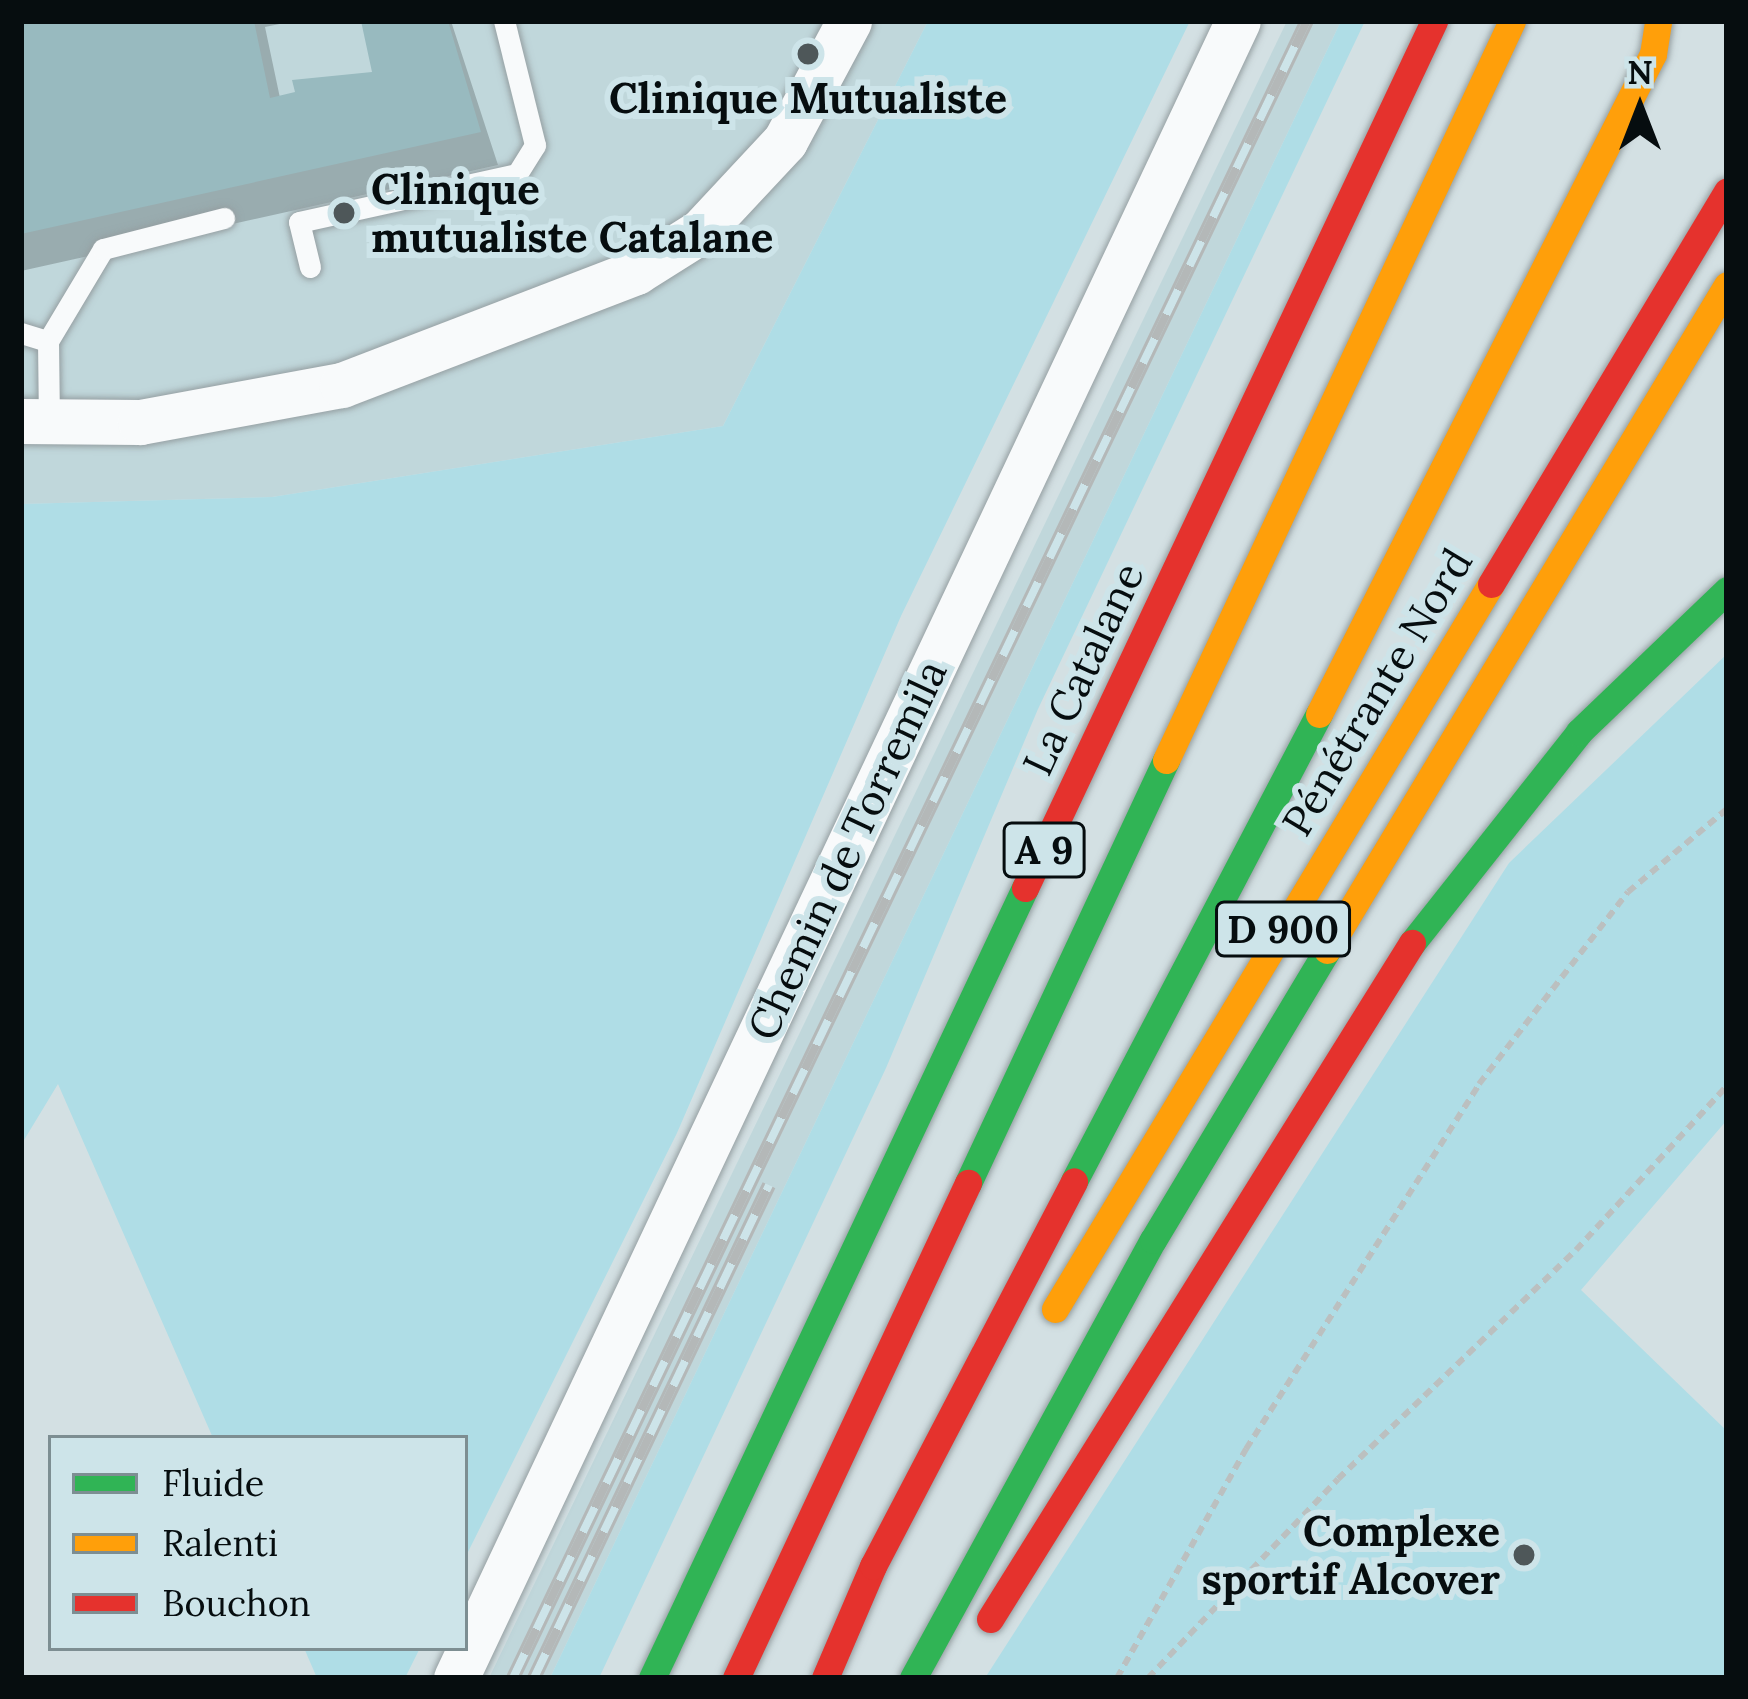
<!DOCTYPE html>
<meta charset="utf-8">
<style>
body{margin:0}
#map{position:relative;width:1748px;height:1699px;overflow:hidden;background:#d3e0e3;font-family:Lora,serif}
div>[style]{position:absolute}
[style*='--x']{left:calc(var(--x)*1px);top:calc(var(--y)*1px);width:calc(var(--w)*1px);rotate:calc(var(--a)*1deg)}
.built>*{inset:0;background:#c0d7db}
.green>*{inset:0;background:#afdde6}
.shadow>*{inset:0;background:#0003}
.building>*{inset:0;background:#98babf}
.path>*{height:6px;margin-top:-3px;transform-origin:0;background:repeating-linear-gradient(90deg,#bbc0c0 0 9px,transparent 0 15px)}
.roads{filter:drop-shadow(0 0 3px #959fa2) drop-shadow(0 0 3px #959fa2)}
.lane>*{height:21px;margin:-10.5px;padding:0 10.5px;transform-origin:10.5px;border-radius:10.5px;background:#f8fafb}
.street>*{height:45px;margin:-22.5px;padding:0 22.5px;transform-origin:22.5px;border-radius:22.5px;background:#f8fafb}
.fast>*{height:27px;margin:-13.5px;padding:0 13.5px;transform-origin:13.5px;border-radius:13.5px;background:#30b455}
.slow>*{height:27px;margin:-13.5px;padding:0 13.5px;transform-origin:13.5px;border-radius:13.5px;background:#ff9f0a}
.jam>*{height:27px;margin:-13.5px;padding:0 13.5px;transform-origin:13.5px;border-radius:13.5px;background:#e5322d}
.rail>*{height:14px;margin-top:-7px;transform-origin:0;background:repeating-linear-gradient(90deg,#cde4e9 0 27px,#b4b8b8 0 54px);box-sizing:border-box;border-block:3px solid #b4b8b8}
.dots>*{width:33px;height:33px;translate:-50% -50%;box-sizing:border-box;border:6px solid #cde4e9;border-radius:50%}
span{translate:-50% -50%;white-space:nowrap;text-align:center;line-height:1.15;-webkit-text-stroke:12px #cde4e9;paint-order:stroke}
.shield-label span{padding:3px 9px;background:#cde4e9;border:3px solid;border-radius:9px;-webkit-text-stroke-width:0}
.shield-label{font-size:39px;color:#060d0f;font-weight:700}
.poi-label{font-size:42px;color:#060d0f;font-weight:700}
.left{translate:0 -50%;text-align:left}
.right{translate:-100% -50%;text-align:right}
.street-label{font-size:42px;color:#060d0f}
.frame{position:absolute;inset:0;border:24px solid #060d0f;pointer-events:none}
.legend{position:absolute;left:48px;top:1435px;width:420px;height:216px;box-sizing:border-box;background:#cde4e9;border:3px solid #7d8e92;margin:0;padding:15px 21px;list-style:none;font-size:36px;color:#060d0f}
.legend li{display:flex;align-items:center;gap:24px;height:60px}
.legend b{width:60px;border:3px solid #7d8e92}
.north{position:absolute;left:1580px;top:48px;width:120px;height:120px;-webkit-text-stroke:9px #cde4e9;paint-order:stroke;rotate:0deg;font-size:33px;font-weight:700;line-height:48px;text-align:center;color:#060d0f}
.north::after{content:'';display:block;margin:auto;width:42px;height:54px;background:#060d0f;clip-path:polygon(50% 0,100% 100%,50% 72%,0 100%)}
</style>
<div id="map">
<div class="built">
<div style="clip-path:polygon(21px 21px,928px 21px,723px 426px,272px 497px,21px 504px)"></div>
<div style="clip-path:polygon(1287px 21px,1341px 21px,550px 1678px,489px 1678px)"></div>
</div>
<div class="green">
<div style="clip-path:polygon(928px 21px,1190px 21px,901px 616px,677px 1133px,465px 1558px,465px 1438px,213px 1438px,58px 1084px,21px 1145px,21px 504px,272px 497px,723px 426px)"></div>
<div style="clip-path:polygon(1341px 21px,1365px 21px,1038px 709px,886px 1068px,599px 1678px,550px 1678px)"></div>
<div style="clip-path:polygon(1727px 654px,1727px 1120px,1581px 1290px,1727px 1431px,1727px 1678px,985px 1678px,1509px 863px)"></div>
<div style="clip-path:polygon(304px 1648px,420px 1648px,405px 1678px,317px 1678px)"></div>
</div>
<div class="shadow">
<div style="clip-path:polygon(294px 21px,265px 27px,280px 98px,376px 75px,364px 21px,451px 21px,498px 165px,21px 271px,21px 23px)"></div>
</div>
<div class="building">
<div style="clip-path:polygon(21px 21px,254px 21px,270px 98px,295px 92px,292px 80px,372px 72px,361px 21px,448px 21px,481px 132px,21px 234px)"></div>
</div>
<div class="path">
<div style="--x:1117;--y:1678;--w:263;--a:-60.6"></div>
<div style="--x:1246;--y:1449;--w:433;--a:-57.4"></div>
<div style="--x:1479;--y:1084;--w:243;--a:-52.2"></div>
<div style="--x:1628;--y:892;--w:129;--a:-40"></div>
<div style="--x:1148;--y:1678;--w:275;--a:-46.3"></div>
<div style="--x:1338;--y:1479;--w:330;--a:-43.9"></div>
<div style="--x:1576;--y:1250;--w:223;--a:-47.4"></div>
</div>
<div class="roads">
<div class="lane">
<div style="--x:310;--y:267;--w:46;--a:-103.7"></div>
<div style="--x:299;--y:222;--w:223;--a:-12.4"></div>
<div style="--x:517;--y:174;--w:34;--a:-58"></div>
<div style="--x:535;--y:145;--w:128;--a:-104"></div>
<div style="--x:21;--y:333;--w:28;--a:17"></div>
<div style="--x:48;--y:341;--w:83;--a:89.3"></div>
<div style="--x:48;--y:341;--w:107;--a:-59.1"></div>
<div style="--x:103;--y:249;--w:125;--a:-14.4"></div>
</div>
<div class="street">
<div style="--x:21;--y:421;--w:119;--a:0.5"></div>
<div style="--x:140;--y:422;--w:205;--a:-10.4"></div>
<div style="--x:342;--y:385;--w:315;--a:-21"></div>
<div style="--x:636;--y:272;--w:77;--a:-32.2"></div>
<div style="--x:701;--y:231;--w:123;--a:-47"></div>
<div style="--x:785;--y:141;--w:136;--a:-61.9"></div>
<div style="--x:456;--y:1678;--w:1832;--a:-64.74"></div>
</div>
<div class="fast">
<div style="--x:1412;--y:943;--w:269;--a:-51.6"></div>
<div style="--x:1579;--y:732;--w:205;--a:-43.8"></div>
<div style="--x:1074;--y:1181;--w:527;--a:-62.32"></div>
<div style="--x:968;--y:1183;--w:467;--a:-64.9"></div>
<div style="--x:652;--y:1678;--w:874;--a:-64.73"></div>
<div style="--x:913;--y:1678;--w:499;--a:-61.3"></div>
<div style="--x:1153;--y:1240;--w:338;--a:-59"></div>
</div>
<div class="slow">
<div style="--x:1319;--y:714;--w:740;--a:-63.16"></div>
<div style="--x:1653;--y:54;--w:33;--a:-81"></div>
<div style="--x:1166;--y:760;--w:816;--a:-64.91"></div>
<div style="--x:1327;--y:950;--w:776;--a:-58.97"></div>
<div style="--x:1055;--y:1309;--w:846;--a:-58.98"></div>
</div>
<div class="jam">
<div style="--x:1491;--y:584;--w:458;--a:-59"></div>
<div style="--x:1025;--y:888;--w:959;--a:-64.74"></div>
<div style="--x:990;--y:1619;--w:797;--a:-58.03"></div>
<div style="--x:736;--y:1678;--w:547;--a:-64.89"></div>
<div style="--x:825;--y:1678;--w:122;--a:-66.8"></div>
<div style="--x:873;--y:1566;--w:434;--a:-62.4"></div>
</div>
</div>
<div class="rail">
<div style="--x:513;--y:1678;--w:1837;--a:-64.4"></div>
<div style="--x:534;--y:1678;--w:546;--a:-64.51"></div>
</div>
<div class="dots">
<div style="left:808px;top:54px;background:#4e5759"></div>
<div style="left:344px;top:213px;background:#4e5759"></div>
<div style="left:1524px;top:1555px;background:#4e5759"></div>
</div>
<div class="shield-label">
<span style="left:1044px;top:850px">A 9</span>
<span style="left:1283px;top:929px">D 900</span>
</div>
<div class="poi-label">
<span style="left:808px;top:98px">Clinique Mutualiste</span>
<span class="left" style="left:371px;top:213px">Clinique<br>mutualiste Catalane</span>
<span class="right" style="left:1500px;top:1555px">Complexe<br>sportif Alcover</span>
</div>
<div class="street-label">
<span style="left:1083px;top:669px;rotate:-65deg">La Catalane</span>
<span style="left:1377px;top:692px;rotate:-59deg">Pénétrante Nord</span>
<span style="left:847px;top:850px;rotate:-65deg">Chemin de Torremila</span>
</div>
<div class="frame"></div>
<ul class="legend">
<li><b style="height:15px;background:#30b455"></b>Fluide</li>
<li><b style="height:15px;background:#ff9f0a"></b>Ralenti</li>
<li><b style="height:15px;background:#e5322d"></b>Bouchon</li>
</ul>
<div class="north">N</div>
</div>
